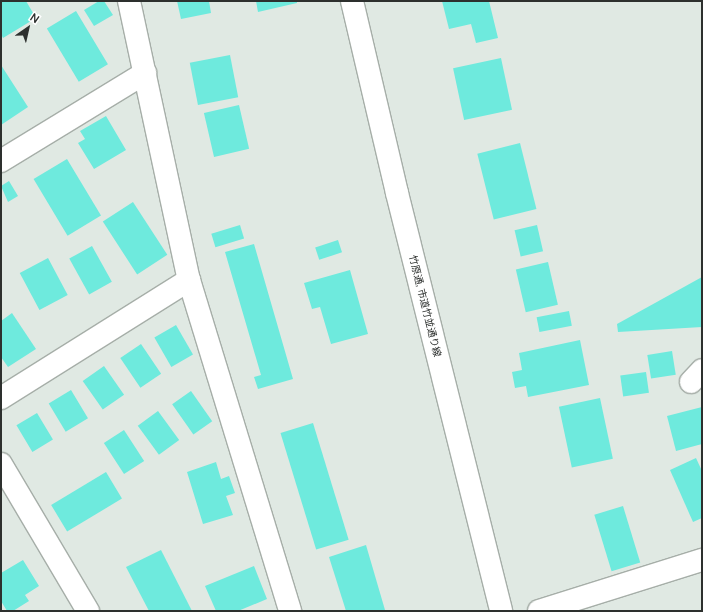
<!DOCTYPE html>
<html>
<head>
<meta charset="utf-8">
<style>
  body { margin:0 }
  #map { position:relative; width:703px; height:612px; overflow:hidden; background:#e0e9e3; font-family:Manrope,"Noto Sans JP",sans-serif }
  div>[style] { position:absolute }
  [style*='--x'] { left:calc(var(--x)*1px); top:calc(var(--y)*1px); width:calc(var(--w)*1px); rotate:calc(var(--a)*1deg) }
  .building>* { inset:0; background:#6eeadd; transform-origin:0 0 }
  .roads { filter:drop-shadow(1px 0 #a6aea8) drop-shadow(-1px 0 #a6aea8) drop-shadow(0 1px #a6aea8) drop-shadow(0 -1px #a6aea8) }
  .minor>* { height:22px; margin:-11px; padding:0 11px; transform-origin:11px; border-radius:11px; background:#fff }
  span { translate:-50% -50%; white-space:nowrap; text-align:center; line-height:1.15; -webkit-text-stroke:3.5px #fff; paint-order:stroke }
  .street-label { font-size:10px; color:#2d302e }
  .frame { position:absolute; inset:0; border:2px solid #2d302e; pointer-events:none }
  .north { position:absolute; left:8px; top:8px; width:40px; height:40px; -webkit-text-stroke:3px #fff; paint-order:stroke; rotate:34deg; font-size:11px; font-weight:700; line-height:16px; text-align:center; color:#2d302e }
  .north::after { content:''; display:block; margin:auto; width:14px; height:18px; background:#2d302e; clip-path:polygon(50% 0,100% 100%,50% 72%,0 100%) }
</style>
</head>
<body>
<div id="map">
  <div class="building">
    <i style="clip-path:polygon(1px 1px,26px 1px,36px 18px,3px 38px,1px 34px)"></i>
    <i style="clip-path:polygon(99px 1px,104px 1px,113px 15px,94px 26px,84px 10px)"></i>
    <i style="clip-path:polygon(177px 1px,209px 1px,211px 13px,181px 19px)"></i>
    <i style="clip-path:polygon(256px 1px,297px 1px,297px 3px,258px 12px)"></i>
    <i style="clip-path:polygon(442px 1px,489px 1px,498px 38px,476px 43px,471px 24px,449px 29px)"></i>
    <i style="left:76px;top:11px;width:62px;height:34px;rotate:59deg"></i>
    <i style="left:230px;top:55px;width:43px;height:41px;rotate:79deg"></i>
    <i style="left:501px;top:58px;width:53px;height:49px;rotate:78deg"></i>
    <i style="clip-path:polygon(1px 65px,28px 107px,1px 125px)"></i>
    <i style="left:239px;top:105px;width:45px;height:36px;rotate:77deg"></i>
    <i style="clip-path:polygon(106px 116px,126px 150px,94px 169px,78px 143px,85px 139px,80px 131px)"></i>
    <i style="left:520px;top:143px;width:68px;height:44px;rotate:76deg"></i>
    <i style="left:67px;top:159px;width:66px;height:39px;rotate:59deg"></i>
    <i style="clip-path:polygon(9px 181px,18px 196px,8px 202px,1px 186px)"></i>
    <i style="left:133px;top:202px;width:63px;height:36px;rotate:57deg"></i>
    <i style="left:240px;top:225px;width:14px;height:30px;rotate:73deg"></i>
    <i style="left:537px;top:225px;width:27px;height:23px;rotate:77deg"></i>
    <i style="left:338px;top:240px;width:13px;height:24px;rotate:72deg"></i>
    <i style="clip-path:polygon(254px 244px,293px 379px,258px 389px,254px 377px,261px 375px,225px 252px)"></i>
    <i style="left:92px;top:246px;width:41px;height:26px;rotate:61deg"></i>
    <i style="left:48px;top:258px;width:42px;height:32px;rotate:62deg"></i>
    <i style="left:548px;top:262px;width:44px;height:33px;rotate:77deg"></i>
    <i style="clip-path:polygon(350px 270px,368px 334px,331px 344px,320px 307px,312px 309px,304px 283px)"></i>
    <i style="clip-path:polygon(702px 277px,702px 327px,618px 332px,617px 324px)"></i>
    <i style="left:569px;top:311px;width:15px;height:33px;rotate:79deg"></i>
    <i style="clip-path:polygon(12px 313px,36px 349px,8px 367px,1px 357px,1px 321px)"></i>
    <i style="left:176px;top:325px;width:34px;height:25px;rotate:60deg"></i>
    <i style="clip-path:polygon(580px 340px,589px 385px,528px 397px,526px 386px,515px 388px,512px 372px,522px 370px,519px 353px)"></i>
    <i style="left:141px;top:344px;width:36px;height:25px;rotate:56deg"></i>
    <i style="left:672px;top:351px;width:24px;height:25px;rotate:81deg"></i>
    <i style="left:104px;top:366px;width:35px;height:26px;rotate:55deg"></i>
    <i style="left:646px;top:372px;width:21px;height:26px;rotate:82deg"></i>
    <i style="left:71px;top:390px;width:33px;height:26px;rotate:59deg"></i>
    <i style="left:191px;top:391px;width:37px;height:23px;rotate:55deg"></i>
    <i style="left:600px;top:398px;width:62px;height:42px;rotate:78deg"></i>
    <i style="clip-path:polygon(702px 407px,702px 444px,676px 451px,667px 416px)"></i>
    <i style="left:158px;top:411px;width:36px;height:25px;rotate:54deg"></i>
    <i style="left:37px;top:413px;width:31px;height:24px;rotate:59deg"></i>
    <i style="left:313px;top:423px;width:122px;height:34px;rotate:73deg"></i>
    <i style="left:124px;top:430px;width:37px;height:24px;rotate:57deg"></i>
    <i style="clip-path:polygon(696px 458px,702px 471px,702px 518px,693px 522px,670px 470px)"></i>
    <i style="clip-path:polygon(216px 462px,221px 479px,229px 476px,235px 493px,226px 496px,233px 515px,203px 524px,187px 472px)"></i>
    <i style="left:106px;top:472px;width:31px;height:64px;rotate:59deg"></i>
    <i style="left:623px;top:506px;width:59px;height:30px;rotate:73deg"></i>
    <i style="clip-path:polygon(366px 545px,385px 610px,346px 611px,329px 557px)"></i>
    <i style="clip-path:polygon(161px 550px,192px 611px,149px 611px,126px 567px)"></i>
    <i style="clip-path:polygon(23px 560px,39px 586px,25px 595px,29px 601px,13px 611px,7px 611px,1px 601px,1px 573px)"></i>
    <i style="clip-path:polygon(254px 566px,267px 599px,238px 611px,216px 611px,205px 586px)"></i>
  </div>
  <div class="roads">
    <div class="minor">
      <i style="--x:129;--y:1;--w:285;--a:77.9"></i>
      <i style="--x:189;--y:280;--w:346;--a:73"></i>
      <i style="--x:352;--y:1;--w:197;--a:76.8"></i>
      <i style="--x:397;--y:193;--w:431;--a:76"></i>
      <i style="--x:1;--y:161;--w:169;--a:-31.4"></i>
      <i style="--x:691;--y:382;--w:16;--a:-47"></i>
      <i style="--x:1;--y:398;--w:222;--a:-32.1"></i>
      <i style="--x:1;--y:464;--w:171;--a:59.4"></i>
      <i style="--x:539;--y:611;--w:171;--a:-17.4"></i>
    </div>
  </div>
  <div class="street-label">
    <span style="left:425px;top:306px;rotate:76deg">竹原通, 市道竹並通り線</span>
  </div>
  <div class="frame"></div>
  <div class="north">N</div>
</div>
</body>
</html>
